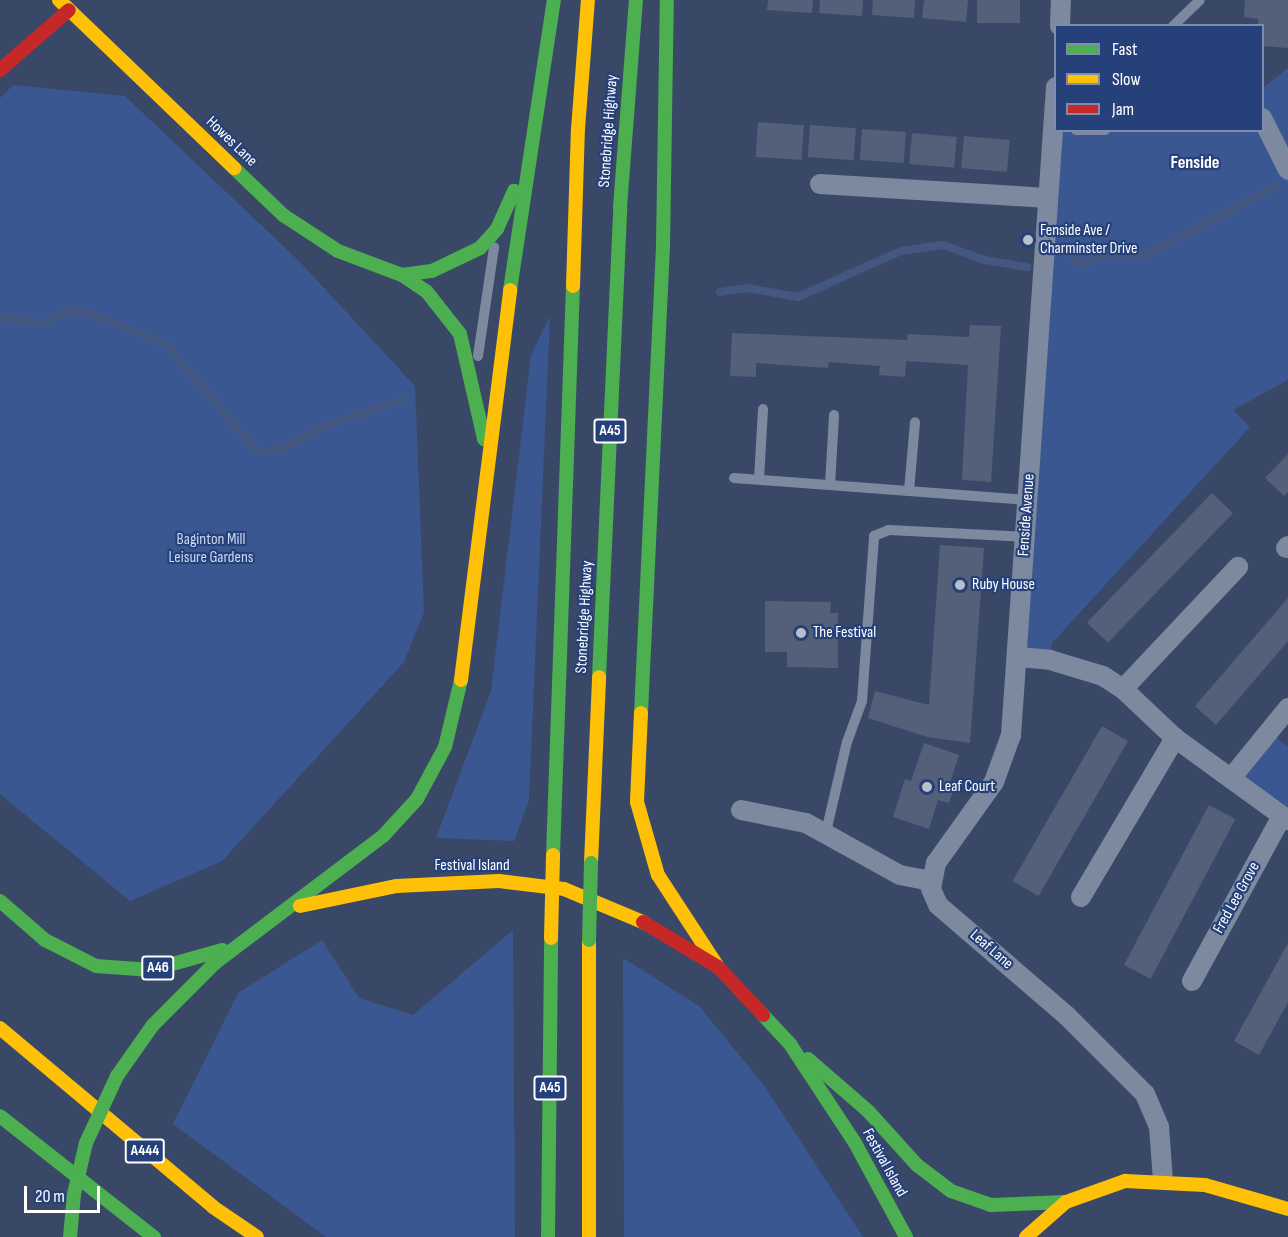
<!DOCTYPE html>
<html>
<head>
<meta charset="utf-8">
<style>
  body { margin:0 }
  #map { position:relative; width:1288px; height:1237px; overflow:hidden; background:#394867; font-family:"Sofia Sans Condensed",sans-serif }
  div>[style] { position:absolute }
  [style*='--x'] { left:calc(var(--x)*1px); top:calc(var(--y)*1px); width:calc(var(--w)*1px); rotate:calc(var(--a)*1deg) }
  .green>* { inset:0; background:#3a5791 }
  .stream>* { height:8px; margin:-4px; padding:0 4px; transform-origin:4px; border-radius:4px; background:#445780 }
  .building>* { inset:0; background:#546079; transform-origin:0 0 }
  .lane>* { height:10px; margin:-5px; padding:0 5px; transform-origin:5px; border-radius:5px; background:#7d899e }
  .street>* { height:20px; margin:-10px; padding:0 10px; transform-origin:10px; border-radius:10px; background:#7d899e }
  .fast>* { height:14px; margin:-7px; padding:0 7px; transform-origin:7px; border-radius:7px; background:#4caf50 }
  .slow>* { height:14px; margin:-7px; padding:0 7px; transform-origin:7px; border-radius:7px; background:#ffc107 }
  .jam>* { height:14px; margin:-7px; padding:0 7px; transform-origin:7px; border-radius:7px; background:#c62828 }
  .fast-bridge>* { height:14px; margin:-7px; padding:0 7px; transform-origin:7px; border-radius:7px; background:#4caf50 }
  .slow-bridge>* { height:14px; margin:-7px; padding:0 7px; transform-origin:7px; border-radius:7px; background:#ffc107 }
  .dots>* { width:16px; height:16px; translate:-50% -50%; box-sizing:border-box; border:3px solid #26417a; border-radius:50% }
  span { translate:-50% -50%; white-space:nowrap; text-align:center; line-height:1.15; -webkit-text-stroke:4.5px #26417a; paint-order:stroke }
  .shield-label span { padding:2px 4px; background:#26417a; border:2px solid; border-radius:4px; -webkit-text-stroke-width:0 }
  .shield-label { font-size:15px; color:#fff; font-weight:700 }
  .street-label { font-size:16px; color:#fff }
  .poi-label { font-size:16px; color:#fff }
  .left { translate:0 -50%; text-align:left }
  .park-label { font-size:16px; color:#ccd9f3 }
  .neighbourhood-label { font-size:18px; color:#fff; font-weight:700 }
  .legend { position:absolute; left:1054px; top:24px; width:210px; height:108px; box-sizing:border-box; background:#26417a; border:2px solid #7d8daf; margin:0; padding:8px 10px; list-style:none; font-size:18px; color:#fff }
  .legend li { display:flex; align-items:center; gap:12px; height:30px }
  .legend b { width:30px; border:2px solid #7d8daf }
  .scale { position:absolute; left:24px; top:1186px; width:76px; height:27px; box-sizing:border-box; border:3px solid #fff; border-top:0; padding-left:8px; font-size:18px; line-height:21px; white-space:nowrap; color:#fff; -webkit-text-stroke:4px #26417a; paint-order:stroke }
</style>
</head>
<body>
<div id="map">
  <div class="green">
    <i style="clip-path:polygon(1288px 68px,1288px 380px,1233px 410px,1250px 427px,1052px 643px,1050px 660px,1018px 657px,1056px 130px,1262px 130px,1263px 88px)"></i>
    <i style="clip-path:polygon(13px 85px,125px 96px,300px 262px,415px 386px,424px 612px,404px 662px,222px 861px,130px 901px,0 794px,0 98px)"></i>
    <i style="clip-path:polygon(550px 316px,529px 800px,514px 841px,436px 838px,491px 691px,531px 355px)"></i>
    <i style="clip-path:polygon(1268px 731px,1288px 747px,1288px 820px,1232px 777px)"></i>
    <i style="clip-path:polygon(513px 930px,515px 1237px,326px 1237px,173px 1124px,238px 993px,322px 940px,359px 998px,413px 1015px)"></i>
    <i style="clip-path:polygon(623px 958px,699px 1006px,763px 1084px,863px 1237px,624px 1237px)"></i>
  </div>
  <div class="stream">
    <i style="--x:1072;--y:258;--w:12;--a:31"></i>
    <i style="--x:1082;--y:264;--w:34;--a:-17"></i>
    <i style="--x:1115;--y:254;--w:31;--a:2"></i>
    <i style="--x:1146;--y:255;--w:147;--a:-28"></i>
    <i style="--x:720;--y:292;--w:27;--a:-8"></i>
    <i style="--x:747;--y:288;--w:52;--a:10"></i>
    <i style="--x:798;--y:297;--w:113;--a:-24.1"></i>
    <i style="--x:901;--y:251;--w:42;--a:-8.1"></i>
    <i style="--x:943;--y:245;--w:45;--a:19.7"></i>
    <i style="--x:985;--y:260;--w:43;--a:9.5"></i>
    <i style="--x:0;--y:317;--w:41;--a:9.9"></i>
    <i style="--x:40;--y:324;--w:35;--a:-24"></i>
    <i style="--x:72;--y:310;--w:19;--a:12"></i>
    <i style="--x:91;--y:314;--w:81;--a:21.8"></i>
    <i style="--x:166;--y:344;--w:139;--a:49.7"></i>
    <i style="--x:256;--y:450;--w:13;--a:9"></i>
    <i style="--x:269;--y:452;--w:17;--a:-17"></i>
    <i style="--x:285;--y:447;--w:43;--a:-27.8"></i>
    <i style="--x:323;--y:427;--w:85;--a:-19.3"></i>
  </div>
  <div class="building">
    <i style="clip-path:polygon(768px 0,813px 0,812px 13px,767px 10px)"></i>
    <i style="clip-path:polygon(820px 0,863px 0,862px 16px,819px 13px)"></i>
    <i style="clip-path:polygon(873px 0,915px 0,914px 18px,872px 15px)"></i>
    <i style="clip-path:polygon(924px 0,968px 0,966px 22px,922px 18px)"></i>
    <i style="left:977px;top:0;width:43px;height:23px"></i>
    <i style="clip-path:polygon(1245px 0,1288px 0,1288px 48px,1262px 46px,1262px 26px,1258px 26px,1258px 19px,1244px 17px)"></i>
    <i style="left:758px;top:122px;width:46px;height:35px;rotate:4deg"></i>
    <i style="left:810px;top:125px;width:46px;height:32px;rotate:4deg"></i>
    <i style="left:862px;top:129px;width:44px;height:31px;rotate:4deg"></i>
    <i style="left:912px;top:133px;width:45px;height:31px;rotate:5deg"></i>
    <i style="left:964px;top:136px;width:46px;height:32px;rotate:5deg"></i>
    <i style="clip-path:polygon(970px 325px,1001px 326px,991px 482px,962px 480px,968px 365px,906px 361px,905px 377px,879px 375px,880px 366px,829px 362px,828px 368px,756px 363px,756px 377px,730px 376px,732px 333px,907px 340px,908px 334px,969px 337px)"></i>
    <i style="clip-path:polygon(1288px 454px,1288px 492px,1284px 496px,1265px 478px)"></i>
    <i style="left:1212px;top:493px;width:29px;height:180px;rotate:44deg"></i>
    <i style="clip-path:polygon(940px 545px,984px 548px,970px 743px,927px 737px,868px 718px,875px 691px,929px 705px)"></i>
    <i style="clip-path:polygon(1288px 598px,1288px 641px,1216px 725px,1195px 706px)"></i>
    <i style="clip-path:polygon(765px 601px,831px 602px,830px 613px,838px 613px,838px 668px,787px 667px,787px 652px,765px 652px)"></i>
    <i style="left:1102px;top:726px;width:30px;height:179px;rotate:30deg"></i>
    <i style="clip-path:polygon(924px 743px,959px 755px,949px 786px,954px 788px,949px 803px,938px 800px,929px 829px,893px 817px,905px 779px,911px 781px)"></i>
    <i style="left:1209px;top:805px;width:30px;height:181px;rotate:28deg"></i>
    <i style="clip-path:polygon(1288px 943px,1288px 1002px,1259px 1055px,1234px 1041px)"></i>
  </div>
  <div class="lane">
    <i style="--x:1173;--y:26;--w:37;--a:-44"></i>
    <i style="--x:1076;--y:130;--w:29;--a:0"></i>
    <i style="--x:478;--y:356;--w:110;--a:-81.6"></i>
    <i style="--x:734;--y:478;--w:295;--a:4.3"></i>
    <i style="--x:759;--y:479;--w:70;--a:-86.7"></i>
    <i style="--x:830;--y:485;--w:70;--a:-86.7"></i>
    <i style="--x:909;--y:491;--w:69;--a:-85"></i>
    <i style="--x:826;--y:832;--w:92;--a:-76.9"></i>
    <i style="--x:847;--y:742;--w:44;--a:-69.9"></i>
    <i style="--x:862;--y:701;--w:165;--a:-85.8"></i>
    <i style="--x:874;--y:536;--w:16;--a:-22"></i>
    <i style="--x:889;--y:530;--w:136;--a:2.9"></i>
  </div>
  <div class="street">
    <i style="--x:1060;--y:26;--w:26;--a:-88"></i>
    <i style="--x:1056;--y:87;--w:650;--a:93.97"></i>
    <i style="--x:1011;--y:735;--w:50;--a:109.9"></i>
    <i style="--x:994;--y:782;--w:100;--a:125.6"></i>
    <i style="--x:936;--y:863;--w:26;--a:101"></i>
    <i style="--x:931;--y:889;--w:17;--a:66"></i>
    <i style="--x:938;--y:905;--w:170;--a:40.7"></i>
    <i style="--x:1067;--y:1016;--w:110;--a:45"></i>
    <i style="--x:1145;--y:1094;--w:36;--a:67"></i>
    <i style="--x:1159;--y:1127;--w:53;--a:85.7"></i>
    <i style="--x:1262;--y:118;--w:58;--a:63.4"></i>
    <i style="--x:820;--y:184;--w:228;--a:3.5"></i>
    <i style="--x:1286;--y:548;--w:3;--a:-45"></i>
    <i style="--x:1018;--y:657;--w:32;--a:5"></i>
    <i style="--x:1050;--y:660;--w:55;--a:16.8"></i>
    <i style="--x:1103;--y:676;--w:24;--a:33"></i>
    <i style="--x:1123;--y:689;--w:71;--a:43.3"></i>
    <i style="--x:1175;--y:738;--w:140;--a:36"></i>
    <i style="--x:1123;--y:689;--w:168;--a:-46.7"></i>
    <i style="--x:1232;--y:777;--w:89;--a:-50.9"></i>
    <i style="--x:741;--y:810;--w:66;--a:11.3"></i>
    <i style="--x:806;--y:823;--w:107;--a:29"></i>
    <i style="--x:900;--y:875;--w:31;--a:11"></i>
    <i style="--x:1081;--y:897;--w:185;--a:-59.4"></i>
    <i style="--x:1192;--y:981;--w:188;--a:-61.4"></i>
  </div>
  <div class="fast">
    <i style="--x:234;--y:168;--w:68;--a:43.8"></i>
    <i style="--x:283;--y:215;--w:66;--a:33.2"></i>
    <i style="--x:338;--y:251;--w:68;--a:20.6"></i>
    <i style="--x:402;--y:275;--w:30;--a:34"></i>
    <i style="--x:427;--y:292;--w:53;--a:51.8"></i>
    <i style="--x:460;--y:334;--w:108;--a:77.1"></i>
    <i style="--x:402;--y:275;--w:30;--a:-8"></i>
    <i style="--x:432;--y:271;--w:53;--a:-25.6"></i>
    <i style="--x:480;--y:248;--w:25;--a:-48"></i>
    <i style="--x:497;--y:229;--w:42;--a:-65.9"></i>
    <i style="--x:510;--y:290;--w:293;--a:-81.4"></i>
    <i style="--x:599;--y:677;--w:470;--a:-87.4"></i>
    <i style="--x:620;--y:207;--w:208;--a:-85.6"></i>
    <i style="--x:641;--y:713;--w:468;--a:-87.3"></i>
    <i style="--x:663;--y:246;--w:246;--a:-89.1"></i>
    <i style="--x:553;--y:855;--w:569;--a:-87.99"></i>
    <i style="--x:0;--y:901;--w:60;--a:40.9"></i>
    <i style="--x:45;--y:940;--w:57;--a:27"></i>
    <i style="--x:96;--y:966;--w:55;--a:4.2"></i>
    <i style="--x:151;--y:970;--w:74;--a:-15.7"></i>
    <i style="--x:763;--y:1015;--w:40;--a:47"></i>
    <i style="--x:790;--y:1044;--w:118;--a:56.7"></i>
    <i style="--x:855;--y:1143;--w:107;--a:61.5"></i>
    <i style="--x:153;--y:1025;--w:88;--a:-45"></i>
    <i style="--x:215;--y:963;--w:211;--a:-37.1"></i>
    <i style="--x:383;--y:836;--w:50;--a:-47.4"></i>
    <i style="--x:417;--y:799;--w:59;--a:-61.7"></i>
    <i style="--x:445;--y:747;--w:69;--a:-76.6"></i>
    <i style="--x:808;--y:1059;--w:79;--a:40.9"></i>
    <i style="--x:868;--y:1111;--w:73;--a:47.8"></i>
    <i style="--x:917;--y:1165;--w:43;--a:37.4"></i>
    <i style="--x:951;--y:1191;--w:42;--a:19.3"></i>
    <i style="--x:991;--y:1205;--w:75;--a:-2.3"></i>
    <i style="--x:0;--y:1116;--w:196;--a:38.2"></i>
    <i style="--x:548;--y:1237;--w:299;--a:-89.4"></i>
  </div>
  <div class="slow">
    <i style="--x:59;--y:0;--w:243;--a:43.8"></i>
    <i style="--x:573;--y:286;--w:157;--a:-88.2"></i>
    <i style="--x:578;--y:129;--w:129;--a:-85.6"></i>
    <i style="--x:461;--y:680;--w:393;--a:-82.8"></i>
    <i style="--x:641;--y:713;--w:89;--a:92.6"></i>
    <i style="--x:637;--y:802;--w:76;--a:74"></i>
    <i style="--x:658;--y:875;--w:110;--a:56.9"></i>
    <i style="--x:591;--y:863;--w:186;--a:-87.5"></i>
    <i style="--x:300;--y:906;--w:99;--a:-11.7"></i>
    <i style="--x:397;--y:886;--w:102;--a:-2.8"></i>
    <i style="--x:499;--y:881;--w:65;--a:7"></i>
    <i style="--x:564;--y:889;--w:86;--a:22.7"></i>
    <i style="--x:589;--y:940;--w:297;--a:90"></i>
    <i style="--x:0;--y:1028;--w:278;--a:40"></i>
    <i style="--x:213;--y:1207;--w:53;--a:34.3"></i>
    <i style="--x:1026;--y:1237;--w:53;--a:-41.2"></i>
    <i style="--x:1066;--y:1202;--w:63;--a:-19.6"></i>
    <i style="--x:1125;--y:1181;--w:80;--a:2.9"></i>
    <i style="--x:1205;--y:1185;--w:86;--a:16.1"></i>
  </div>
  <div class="jam">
    <i style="--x:0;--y:70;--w:91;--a:-41"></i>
    <i style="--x:643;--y:922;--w:87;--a:31"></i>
    <i style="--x:718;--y:967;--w:66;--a:46.8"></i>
  </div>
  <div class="fast-bridge">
    <i style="--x:589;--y:940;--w:77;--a:-88.5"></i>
    <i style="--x:70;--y:1237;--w:43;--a:-84.7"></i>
    <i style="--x:74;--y:1194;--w:52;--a:-76.8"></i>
    <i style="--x:86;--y:1143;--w:74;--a:-65.2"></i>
    <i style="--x:117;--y:1076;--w:62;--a:-54.8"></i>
  </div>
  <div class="slow-bridge">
    <i style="--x:551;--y:938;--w:83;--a:-88.6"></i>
  </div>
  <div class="dots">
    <i style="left:1028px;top:240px;background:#babfca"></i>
    <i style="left:960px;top:585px;background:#babfca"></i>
    <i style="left:801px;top:633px;background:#babfca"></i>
    <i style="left:927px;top:787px;background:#babfca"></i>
  </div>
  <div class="shield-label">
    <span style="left:610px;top:431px">A45</span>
    <span style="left:158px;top:968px">A46</span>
    <span style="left:550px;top:1088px">A45</span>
    <span style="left:145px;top:1151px">A444</span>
  </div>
  <div class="street-label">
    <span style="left:609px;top:131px;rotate:-86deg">Stonebridge Highway</span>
    <span style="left:231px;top:142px;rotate:44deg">Howes Lane</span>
    <span style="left:1027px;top:515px;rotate:-86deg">Fenside Avenue</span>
    <span style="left:585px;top:617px;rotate:-87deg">Stonebridge Highway</span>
    <span style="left:472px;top:866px">Festival Island</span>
    <span style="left:1237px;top:898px;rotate:-61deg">Fred Lee Grove</span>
    <span style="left:991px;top:950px;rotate:41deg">Leaf Lane</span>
    <span style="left:884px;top:1163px;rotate:61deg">Festival Island</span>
  </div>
  <div class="poi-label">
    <span class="left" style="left:1040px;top:240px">Fenside Ave /<br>Charminster Drive</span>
    <span class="left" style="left:972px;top:585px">Ruby House</span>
    <span class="left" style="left:813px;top:633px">The Festival</span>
    <span class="left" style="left:939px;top:787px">Leaf Court</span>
  </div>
  <div class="park-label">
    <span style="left:211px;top:549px">Baginton Mill<br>Leisure Gardens</span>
  </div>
  <div class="neighbourhood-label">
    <span style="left:1195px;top:163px">Fenside</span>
  </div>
  <ul class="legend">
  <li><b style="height:8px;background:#4caf50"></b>Fast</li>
  <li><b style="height:8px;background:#ffc107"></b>Slow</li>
  <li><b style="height:8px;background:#c62828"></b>Jam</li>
  </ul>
  <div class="scale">20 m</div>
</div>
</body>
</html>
